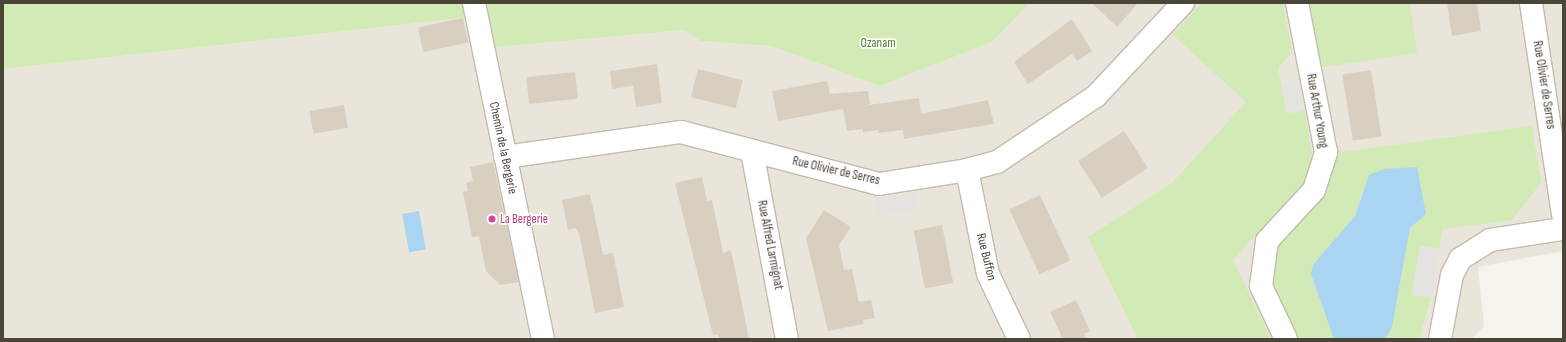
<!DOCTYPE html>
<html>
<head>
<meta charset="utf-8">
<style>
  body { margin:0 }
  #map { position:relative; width:1566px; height:342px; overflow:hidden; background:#f6f3ec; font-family:"Sofia Sans Condensed",sans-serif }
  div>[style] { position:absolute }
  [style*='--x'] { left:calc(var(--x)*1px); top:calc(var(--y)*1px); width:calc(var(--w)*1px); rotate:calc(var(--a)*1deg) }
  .residential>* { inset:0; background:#eae5da }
  .green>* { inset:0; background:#d2eab5 }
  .parking>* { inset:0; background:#e5e3e0; transform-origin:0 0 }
  .water>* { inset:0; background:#a9d4f2; transform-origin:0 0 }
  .building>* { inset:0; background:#d8cfc1; transform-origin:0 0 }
  .roads { filter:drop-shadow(1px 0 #c2bbae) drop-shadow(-1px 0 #c2bbae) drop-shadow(0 1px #c2bbae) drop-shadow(0 -1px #c2bbae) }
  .street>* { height:22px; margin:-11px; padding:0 11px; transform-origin:11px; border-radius:11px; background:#fff }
  .dots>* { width:11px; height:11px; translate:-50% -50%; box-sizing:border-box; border:2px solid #fff; border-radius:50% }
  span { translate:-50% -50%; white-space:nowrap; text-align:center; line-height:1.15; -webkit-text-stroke:3.5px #fff; paint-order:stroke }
  .park-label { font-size:13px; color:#4a7f2a }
  .street-label { font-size:13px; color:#4b4439 }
  .hotel-label { font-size:13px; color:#b23c85 }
  .left { translate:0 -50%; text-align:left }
  .frame { position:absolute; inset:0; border:4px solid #4b4439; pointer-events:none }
</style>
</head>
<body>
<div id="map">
  <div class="residential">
    <i style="clip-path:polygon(1030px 3px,1563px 3px,1563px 251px,1478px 267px,1484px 326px,1472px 339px,3px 339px,3px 69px,463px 18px,496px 47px,684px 30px,700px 41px,771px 46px,880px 86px,992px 42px)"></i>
  </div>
  <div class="green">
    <i style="clip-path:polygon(3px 3px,1030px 3px,992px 42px,880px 86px,771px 46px,700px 41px,684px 30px,496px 47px,463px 18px,3px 69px)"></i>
    <i style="clip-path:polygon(1202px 3px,1283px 3px,1292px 52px,1278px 68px,1287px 112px,1304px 110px,1312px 153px,1304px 183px,1233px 260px,1271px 339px,1138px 339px,1088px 237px,1172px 183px,1246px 102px,1173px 35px)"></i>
    <i style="clip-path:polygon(1311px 3px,1410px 3px,1417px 53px,1317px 68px,1305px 10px)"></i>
    <i style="clip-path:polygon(1532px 126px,1541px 183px,1512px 220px,1443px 229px,1439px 249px,1420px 246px,1412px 294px,1431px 297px,1419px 339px,1386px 339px,1392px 327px,1410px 228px,1426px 214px,1369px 175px,1355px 216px,1313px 265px,1311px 274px,1334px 339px,1298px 339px,1273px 285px,1278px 244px,1327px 193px,1336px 153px)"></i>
  </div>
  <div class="parking">
    <i style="left:1298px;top:78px;width:33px;height:18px;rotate:79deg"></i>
    <i style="left:915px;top:192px;width:18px;height:39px;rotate:81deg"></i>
    <i style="left:1420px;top:246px;width:19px;height:49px;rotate:9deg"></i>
  </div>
  <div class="water">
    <i style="clip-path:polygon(1417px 167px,1426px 214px,1410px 228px,1392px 327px,1386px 339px,1334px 339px,1311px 274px,1313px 265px,1355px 216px,1369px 175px,1384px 169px)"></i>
    <i style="left:419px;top:211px;width:39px;height:17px;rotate:80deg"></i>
  </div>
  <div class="building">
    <i style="clip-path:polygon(1092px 3px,1138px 3px,1117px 27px)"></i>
    <i style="clip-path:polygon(1447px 3px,1477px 3px,1481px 31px,1452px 36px)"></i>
    <i style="left:463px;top:18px;width:25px;height:46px;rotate:78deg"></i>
    <i style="clip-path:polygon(1072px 19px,1092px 51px,1077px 61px,1072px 54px,1028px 84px,1014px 62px)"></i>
    <i style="clip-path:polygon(657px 64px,662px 103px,636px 107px,633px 86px,612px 89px,610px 71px)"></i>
    <i style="left:698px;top:69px;width:46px;height:29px;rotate:14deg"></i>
    <i style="left:1371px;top:70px;width:67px;height:29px;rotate:81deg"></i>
    <i style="left:575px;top:72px;width:27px;height:49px;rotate:84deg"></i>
    <i style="clip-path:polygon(827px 81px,830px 94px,868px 91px,870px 104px,861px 106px,919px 98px,921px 114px,988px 100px,994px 124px,904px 139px,903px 130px,878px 133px,878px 130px,863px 132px,863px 129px,847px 131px,843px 109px,778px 121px,772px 91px)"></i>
    <i style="left:344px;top:105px;width:23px;height:35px;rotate:80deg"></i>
    <i style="left:1124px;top:131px;width:44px;height:55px;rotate:57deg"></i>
    <i style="clip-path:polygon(493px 162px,519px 282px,500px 285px,486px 271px,479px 236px,472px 237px,463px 192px,468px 191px,466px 183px,473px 181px,470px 167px)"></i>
    <i style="clip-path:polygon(702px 177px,707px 201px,712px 200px,723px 253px,731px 250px,749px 339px,719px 339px,718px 334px,713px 335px,675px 183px)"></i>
    <i style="clip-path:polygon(590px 194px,603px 255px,613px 253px,624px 307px,595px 313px,579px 233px,576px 228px,568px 230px,562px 200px)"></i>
    <i style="left:1040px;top:195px;width:72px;height:34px;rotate:65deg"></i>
    <i style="clip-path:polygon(824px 210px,851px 227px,839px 245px,844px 270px,852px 269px,859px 302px,871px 300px,875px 318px,863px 320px,864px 324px,828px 331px,806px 238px)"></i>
    <i style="left:942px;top:225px;width:59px;height:29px;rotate:79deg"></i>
    <i style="clip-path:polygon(1076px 300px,1090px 331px,1084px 334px,1086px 339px,1063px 339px,1050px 312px)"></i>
  </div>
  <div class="roads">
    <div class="street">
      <i style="--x:474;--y:3;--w:343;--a:78.4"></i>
      <i style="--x:1531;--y:3;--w:213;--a:81.4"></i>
      <i style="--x:752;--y:151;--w:191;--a:79.5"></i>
      <i style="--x:505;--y:157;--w:178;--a:-8.1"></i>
      <i style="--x:681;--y:132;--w:205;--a:14.7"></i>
      <i style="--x:879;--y:184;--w:89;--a:-9"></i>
      <i style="--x:967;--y:170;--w:31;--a:-15"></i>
      <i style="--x:997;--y:162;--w:119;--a:-33.7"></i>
      <i style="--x:1096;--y:96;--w:127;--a:-46.9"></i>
      <i style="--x:967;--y:170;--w:106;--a:78.6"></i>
      <i style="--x:988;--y:274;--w:72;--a:64.5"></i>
      <i style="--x:1286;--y:339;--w:59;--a:-115.3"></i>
      <i style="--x:1261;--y:286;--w:45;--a:-82.4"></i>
      <i style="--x:1267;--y:241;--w:69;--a:-47.3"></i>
      <i style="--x:1314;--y:190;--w:40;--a:-72"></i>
      <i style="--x:1326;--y:152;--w:152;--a:-101"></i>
      <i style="--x:1440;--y:339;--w:65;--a:-79.4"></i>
      <i style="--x:1452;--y:275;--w:18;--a:-63"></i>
      <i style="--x:1460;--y:259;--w:36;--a:-32"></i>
      <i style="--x:1490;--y:240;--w:74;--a:-8.6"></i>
    </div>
  </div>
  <div class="dots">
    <i style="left:492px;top:219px;background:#d1479c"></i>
  </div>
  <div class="park-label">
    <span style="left:878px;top:43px">Ozanam</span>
  </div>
  <div class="street-label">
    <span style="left:1544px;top:85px;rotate:81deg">Rue Olivier de Serres</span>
    <span style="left:1317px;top:111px;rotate:80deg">Rue Arthur Young</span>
    <span style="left:503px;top:148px;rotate:78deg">Chemin de la Bergerie</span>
    <span style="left:836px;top:171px;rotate:13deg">Rue Olivier de Serres</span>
    <span style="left:770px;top:245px;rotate:79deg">Rue Alfred Larmignat</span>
    <span style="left:986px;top:257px;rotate:76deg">Rue Buffon</span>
  </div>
  <div class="hotel-label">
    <span class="left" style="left:500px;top:219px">La Bergerie</span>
  </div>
  <div class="frame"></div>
</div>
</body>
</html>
